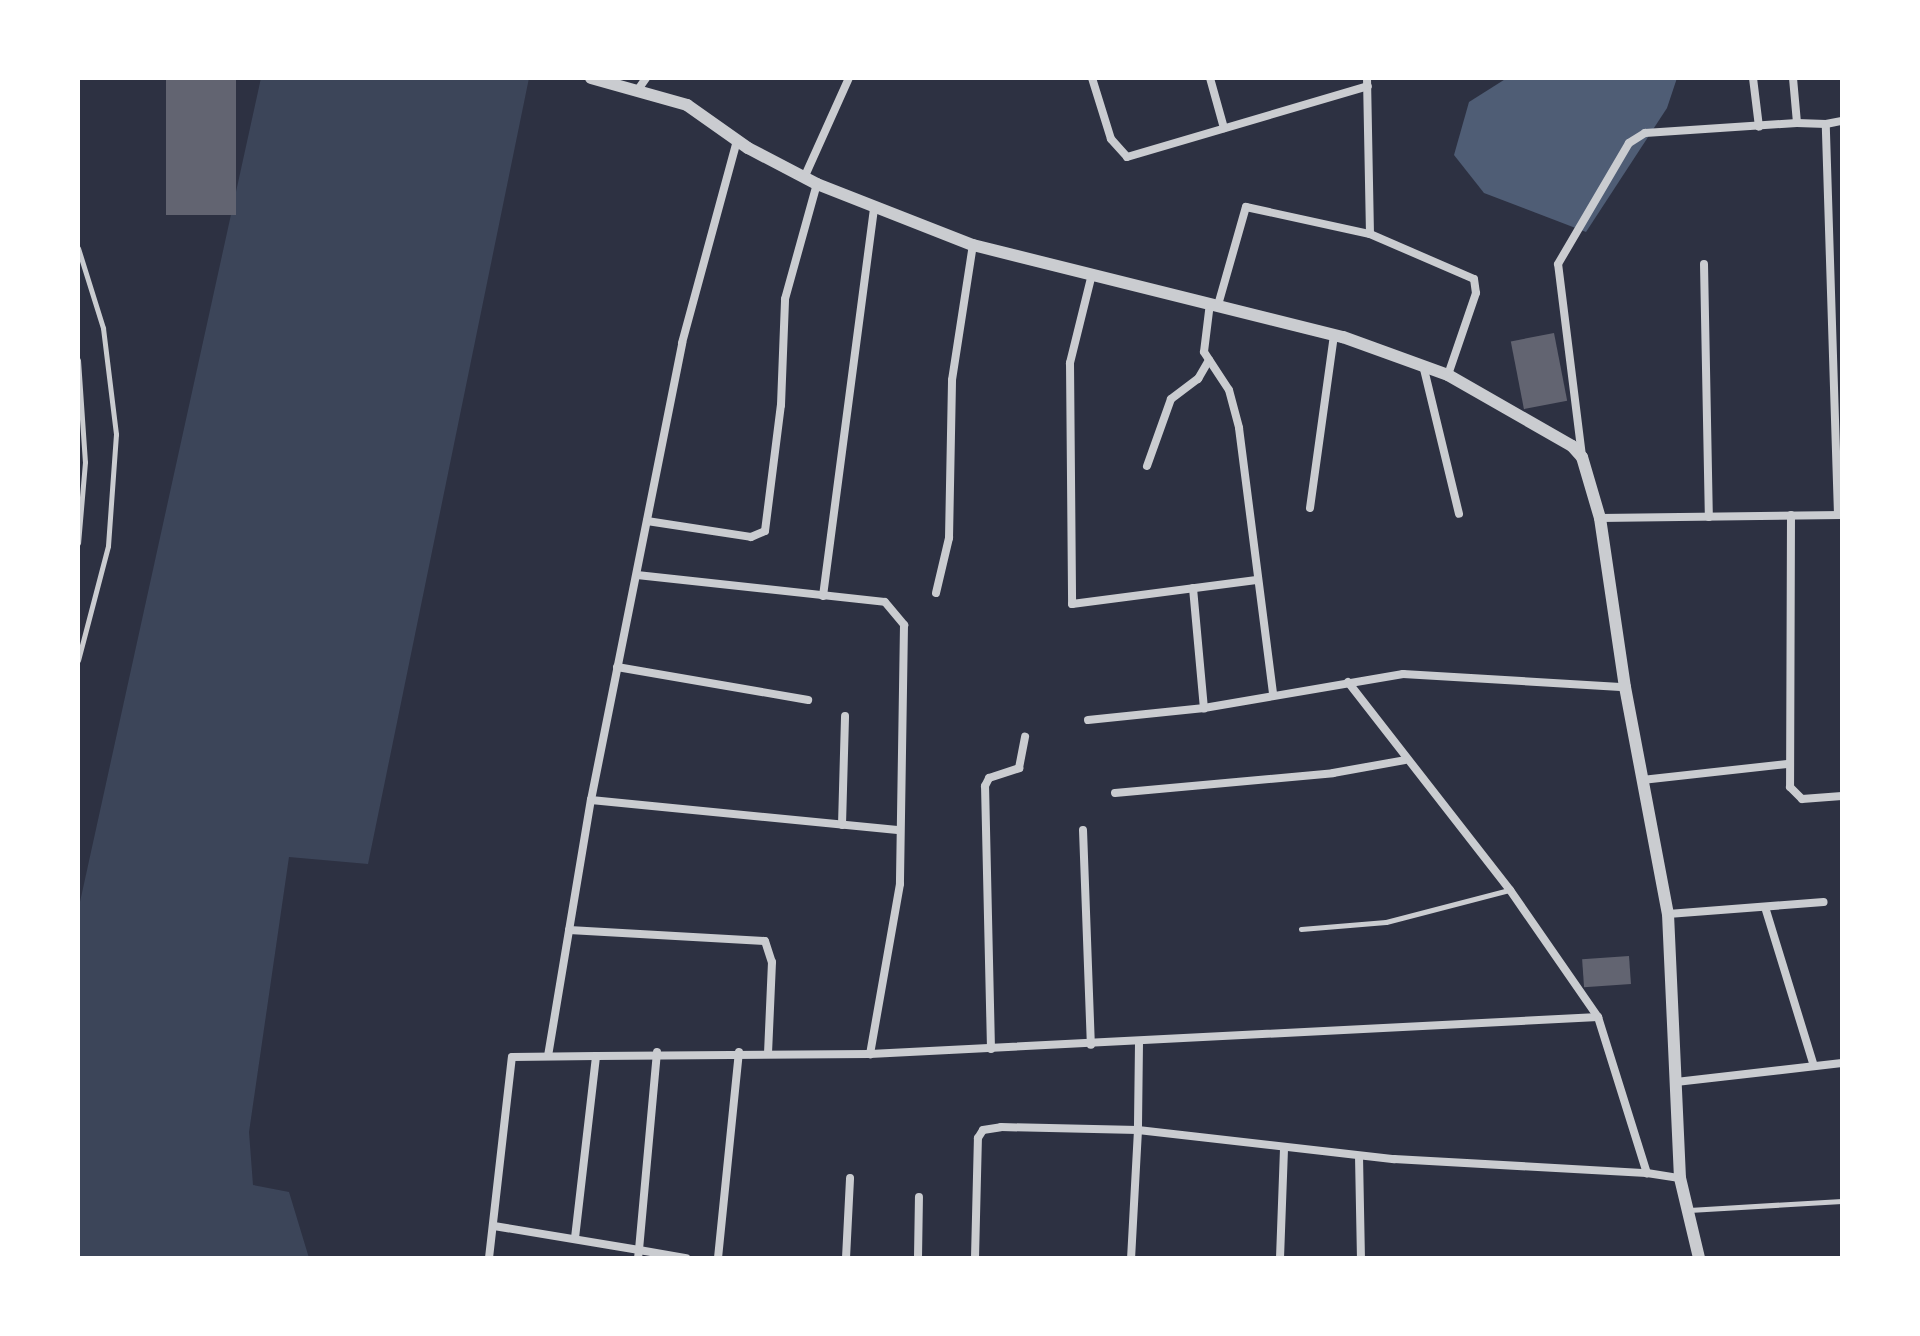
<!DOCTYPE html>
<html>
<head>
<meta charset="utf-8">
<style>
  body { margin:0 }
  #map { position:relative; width:1920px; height:1336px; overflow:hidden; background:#2d3142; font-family:"Open Sans",sans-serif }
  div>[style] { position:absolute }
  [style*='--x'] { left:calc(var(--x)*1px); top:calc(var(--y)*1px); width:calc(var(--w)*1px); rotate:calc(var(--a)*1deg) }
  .green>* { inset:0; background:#3c4559 }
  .water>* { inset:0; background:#4f5d75 }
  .building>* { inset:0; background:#626471; transform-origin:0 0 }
  .service>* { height:5px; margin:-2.5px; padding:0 2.5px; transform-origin:2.5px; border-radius:2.5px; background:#caccd0 }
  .minor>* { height:8px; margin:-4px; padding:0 4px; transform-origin:4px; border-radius:4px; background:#caccd0 }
  .tertiary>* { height:12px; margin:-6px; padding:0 6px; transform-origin:6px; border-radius:6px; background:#caccd0 }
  span { translate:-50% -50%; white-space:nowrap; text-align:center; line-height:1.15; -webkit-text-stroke:8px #fff; paint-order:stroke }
  .frame { position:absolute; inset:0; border:80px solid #fff; pointer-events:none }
</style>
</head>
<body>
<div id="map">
  <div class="green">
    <i style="clip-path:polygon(261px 78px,529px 78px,368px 864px,289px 857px,249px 1132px,253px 1185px,289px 1192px,309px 1258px,78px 1258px,78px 911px)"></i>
  </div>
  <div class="water">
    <i style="clip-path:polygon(1507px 78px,1677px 78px,1667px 108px,1586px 232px,1484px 193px,1454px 155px,1469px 102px)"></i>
  </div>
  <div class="building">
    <i style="left:166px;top:78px;width:70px;height:137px"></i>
    <i style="left:1554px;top:333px;width:69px;height:44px;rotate:79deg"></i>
    <i style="left:1629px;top:956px;width:28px;height:47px;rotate:86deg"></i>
  </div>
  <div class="service">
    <i style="--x:78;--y:248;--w:84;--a:72.6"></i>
    <i style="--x:103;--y:328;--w:107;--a:83"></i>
    <i style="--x:116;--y:434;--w:112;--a:94.1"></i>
    <i style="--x:108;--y:546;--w:118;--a:104.7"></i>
    <i style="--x:78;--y:360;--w:102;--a:86.1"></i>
    <i style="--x:85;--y:462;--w:81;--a:94.9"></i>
    <i style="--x:1301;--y:929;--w:85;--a:-4.7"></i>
    <i style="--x:1386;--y:922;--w:127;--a:-14.6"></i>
    <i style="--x:1689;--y:1210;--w:153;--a:-3.4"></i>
  </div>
  <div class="minor">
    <i style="--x:1092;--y:78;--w:64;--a:72.7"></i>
    <i style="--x:1111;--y:139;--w:24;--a:48"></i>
    <i style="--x:1127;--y:157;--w:251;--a:-16.4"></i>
    <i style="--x:1210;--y:78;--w:52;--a:74.4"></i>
    <i style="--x:1367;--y:78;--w:156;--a:88.9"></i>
    <i style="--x:1753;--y:78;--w:49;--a:83"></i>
    <i style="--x:1793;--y:78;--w:45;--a:84.9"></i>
    <i style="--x:1797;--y:123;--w:29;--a:2"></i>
    <i style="--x:637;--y:91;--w:16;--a:-55"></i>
    <i style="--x:804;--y:178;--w:110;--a:-65.8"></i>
    <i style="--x:1704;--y:264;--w:253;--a:88.9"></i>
    <i style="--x:1092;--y:274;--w:92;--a:103.9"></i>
    <i style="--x:1070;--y:363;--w:241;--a:89.5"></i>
    <i style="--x:1072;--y:604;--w:186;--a:-7.4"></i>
    <i style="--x:1210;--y:303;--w:49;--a:97"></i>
    <i style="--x:1204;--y:352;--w:45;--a:56.7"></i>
    <i style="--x:1229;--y:390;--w:39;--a:75"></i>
    <i style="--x:1239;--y:428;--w:267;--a:82.7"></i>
    <i style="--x:1218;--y:305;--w:102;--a:-74.1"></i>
    <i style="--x:1246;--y:207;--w:127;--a:12.3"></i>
    <i style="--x:1370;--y:234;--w:113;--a:23.4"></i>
    <i style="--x:1474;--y:279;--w:14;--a:82"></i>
    <i style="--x:1476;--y:293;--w:87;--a:108.9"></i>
    <i style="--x:1423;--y:365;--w:153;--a:76.4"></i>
    <i style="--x:1582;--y:456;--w:193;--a:-97.1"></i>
    <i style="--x:1558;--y:264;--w:140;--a:-59.6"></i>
    <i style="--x:1629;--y:143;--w:19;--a:-32"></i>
    <i style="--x:1645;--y:133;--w:152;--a:-3.8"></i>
    <i style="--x:1147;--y:466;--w:71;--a:-70.3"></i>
    <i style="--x:1171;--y:399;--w:34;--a:-37"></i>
    <i style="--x:1198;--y:379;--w:22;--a:-60"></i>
    <i style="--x:1310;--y:508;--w:175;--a:-82.1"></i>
    <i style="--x:1791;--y:515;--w:272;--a:90.2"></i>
    <i style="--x:1790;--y:787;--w:17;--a:45"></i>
    <i style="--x:1802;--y:799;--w:40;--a:-4.3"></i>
    <i style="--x:1838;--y:515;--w:391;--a:-91.8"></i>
    <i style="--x:1826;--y:124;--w:16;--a:-11"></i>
    <i style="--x:1600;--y:518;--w:242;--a:-0.7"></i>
    <i style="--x:647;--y:521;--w:105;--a:8.7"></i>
    <i style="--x:751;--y:537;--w:15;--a:-23"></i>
    <i style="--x:765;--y:531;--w:127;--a:-82.8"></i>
    <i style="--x:781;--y:405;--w:106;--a:-87.8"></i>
    <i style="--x:785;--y:299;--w:119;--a:-74.5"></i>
    <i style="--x:637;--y:575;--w:249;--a:6.2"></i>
    <i style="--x:885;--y:602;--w:30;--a:50"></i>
    <i style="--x:904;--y:625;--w:259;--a:90.9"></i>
    <i style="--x:900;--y:884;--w:173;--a:100"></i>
    <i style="--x:1193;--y:588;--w:121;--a:84.8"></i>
    <i style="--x:936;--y:593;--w:57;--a:-76.7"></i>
    <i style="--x:949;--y:538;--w:158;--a:-88.9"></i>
    <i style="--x:952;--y:380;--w:137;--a:-81.2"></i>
    <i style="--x:823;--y:596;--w:392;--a:-82.5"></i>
    <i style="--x:617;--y:667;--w:194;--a:9.8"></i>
    <i style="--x:1348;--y:682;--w:264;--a:52.1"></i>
    <i style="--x:1510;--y:890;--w:155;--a:55.3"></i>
    <i style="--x:1598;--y:1017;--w:164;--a:72.6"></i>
    <i style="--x:1647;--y:1173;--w:33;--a:9"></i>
    <i style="--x:1088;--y:720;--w:117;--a:-5.9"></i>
    <i style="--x:1204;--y:708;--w:202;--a:-9.7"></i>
    <i style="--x:1403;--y:674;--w:222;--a:3.4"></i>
    <i style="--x:1642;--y:780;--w:146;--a:-6.3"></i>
    <i style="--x:1115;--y:793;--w:219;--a:-5.2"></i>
    <i style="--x:1333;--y:773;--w:73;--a:-10.2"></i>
    <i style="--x:591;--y:800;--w:308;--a:5.6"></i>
    <i style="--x:842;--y:825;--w:109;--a:-88.4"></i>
    <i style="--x:1083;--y:830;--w:215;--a:87.9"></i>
    <i style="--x:1765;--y:907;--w:166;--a:72.9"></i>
    <i style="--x:1668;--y:914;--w:156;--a:-4.4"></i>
    <i style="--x:569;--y:930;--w:196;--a:3.2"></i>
    <i style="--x:765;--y:941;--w:22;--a:72"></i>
    <i style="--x:772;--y:962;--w:92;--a:92.5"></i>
    <i style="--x:1139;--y:1043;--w:87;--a:90.7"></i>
    <i style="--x:1138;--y:1130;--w:258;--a:6.5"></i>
    <i style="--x:1394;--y:1159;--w:253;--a:3.2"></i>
    <i style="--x:991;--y:1049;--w:263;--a:-91.3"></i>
    <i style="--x:985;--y:786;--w:9;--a:-63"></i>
    <i style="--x:989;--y:778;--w:32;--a:-18"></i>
    <i style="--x:1019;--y:768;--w:32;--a:-79"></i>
    <i style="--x:657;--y:1052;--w:199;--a:95.2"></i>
    <i style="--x:639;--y:1250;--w:48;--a:9.7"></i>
    <i style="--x:548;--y:1056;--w:260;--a:-80.5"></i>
    <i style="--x:591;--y:800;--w:466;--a:-78.7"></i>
    <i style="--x:682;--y:343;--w:210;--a:-74.8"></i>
    <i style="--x:1676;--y:1082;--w:167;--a:-6.5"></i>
    <i style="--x:1359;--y:1156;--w:102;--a:88.9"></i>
    <i style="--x:494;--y:1226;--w:147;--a:9.4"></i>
    <i style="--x:639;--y:1250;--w:8;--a:97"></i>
    <i style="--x:575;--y:1238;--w:183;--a:-83.4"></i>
    <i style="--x:596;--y:1056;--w:274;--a:-0.4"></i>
    <i style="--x:870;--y:1054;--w:729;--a:-2.91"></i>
    <i style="--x:489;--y:1258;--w:202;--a:-83.5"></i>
    <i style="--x:512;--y:1057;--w:84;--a:-0.7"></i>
    <i style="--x:718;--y:1258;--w:207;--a:-84.2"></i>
    <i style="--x:846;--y:1258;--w:80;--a:-87.1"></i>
    <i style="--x:918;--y:1258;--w:61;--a:-89.1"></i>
    <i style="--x:975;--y:1258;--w:120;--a:-88.6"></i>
    <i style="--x:978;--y:1138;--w:9;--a:-58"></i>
    <i style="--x:983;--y:1130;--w:18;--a:-9"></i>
    <i style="--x:1001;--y:1127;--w:137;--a:1.3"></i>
    <i style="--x:1138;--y:1130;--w:128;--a:93.1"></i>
    <i style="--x:1280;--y:1258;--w:110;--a:-87.9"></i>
  </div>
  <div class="tertiary">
    <i style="--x:591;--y:78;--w:100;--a:15.7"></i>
    <i style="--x:687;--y:105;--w:75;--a:35.2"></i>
    <i style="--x:748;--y:148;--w:78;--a:27.6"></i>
    <i style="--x:817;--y:184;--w:168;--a:21.4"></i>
    <i style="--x:973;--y:245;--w:381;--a:14"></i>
    <i style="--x:1343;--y:337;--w:112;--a:19.9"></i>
    <i style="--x:1448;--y:375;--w:143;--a:29.8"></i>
    <i style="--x:1572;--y:446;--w:15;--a:48"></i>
    <i style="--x:1582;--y:457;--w:64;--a:73.6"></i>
    <i style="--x:1600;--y:518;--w:171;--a:81.6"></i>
    <i style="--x:1625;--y:687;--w:231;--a:79.3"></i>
    <i style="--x:1668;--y:914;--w:264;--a:87.4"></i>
    <i style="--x:1680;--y:1178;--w:82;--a:76.6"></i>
  </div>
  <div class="frame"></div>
</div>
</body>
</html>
